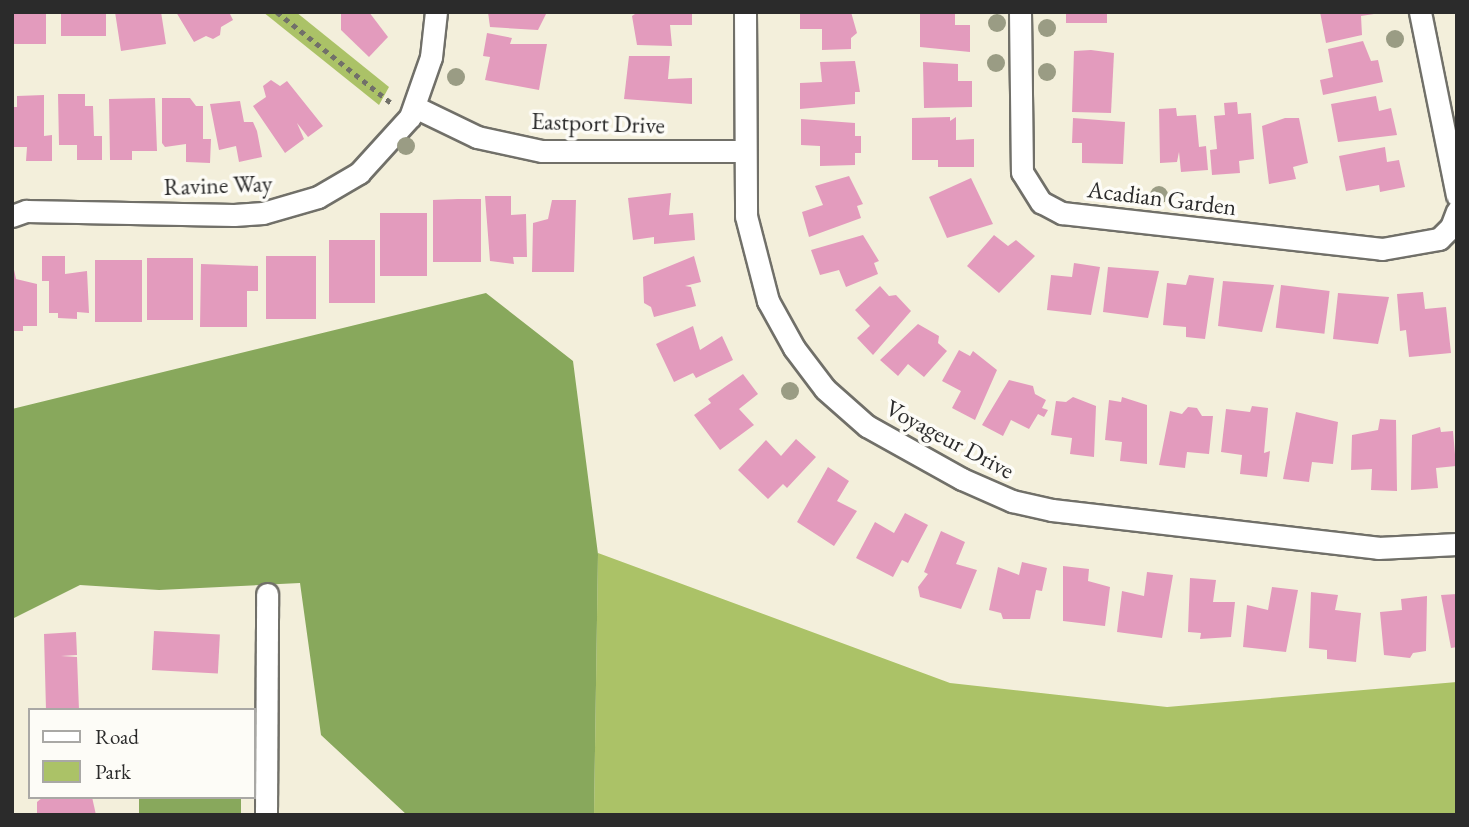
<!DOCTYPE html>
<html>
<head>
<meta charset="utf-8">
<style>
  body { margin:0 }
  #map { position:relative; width:1469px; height:827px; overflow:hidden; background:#f3efdb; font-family:"EB Garamond",serif }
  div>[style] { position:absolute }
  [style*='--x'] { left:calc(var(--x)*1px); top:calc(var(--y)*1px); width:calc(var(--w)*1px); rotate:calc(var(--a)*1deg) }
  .green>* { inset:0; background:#abc267 }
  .forest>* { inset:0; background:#88a85c; transform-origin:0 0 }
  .building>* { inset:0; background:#e39bbd; transform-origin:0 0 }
  .path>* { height:4.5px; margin-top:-2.25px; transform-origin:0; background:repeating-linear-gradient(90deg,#717069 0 5px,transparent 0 10px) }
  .roads { filter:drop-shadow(2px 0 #717069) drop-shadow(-2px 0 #717069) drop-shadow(0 2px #717069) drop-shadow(0 -2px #717069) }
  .minor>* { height:21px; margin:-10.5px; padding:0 10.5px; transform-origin:10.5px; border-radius:10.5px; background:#fff }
  .trees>* { width:18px; height:18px; margin:-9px; border-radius:50%; background:#9a9c84 }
  span { translate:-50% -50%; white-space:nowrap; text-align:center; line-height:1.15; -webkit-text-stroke:7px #fdfcf7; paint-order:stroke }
  .street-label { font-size:24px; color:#2b2b2b }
  .frame { position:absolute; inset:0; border:14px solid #2b2b2b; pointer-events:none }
  .legend { position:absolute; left:28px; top:708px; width:228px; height:91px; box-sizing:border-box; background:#fdfcf7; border:2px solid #a9a8a5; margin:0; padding:9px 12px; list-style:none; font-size:21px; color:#2b2b2b }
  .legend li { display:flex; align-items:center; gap:14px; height:35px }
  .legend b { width:35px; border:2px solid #a9a8a5 }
</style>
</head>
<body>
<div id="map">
  <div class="green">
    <i style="clip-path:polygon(263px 12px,296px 12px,389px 87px,379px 105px)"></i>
    <i style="clip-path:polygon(598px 553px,950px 683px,1167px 707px,1457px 682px,1457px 815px,594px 815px)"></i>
  </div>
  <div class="forest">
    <i style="clip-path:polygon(486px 293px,573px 361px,598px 554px,594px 815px,407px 815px,321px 735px,300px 583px,159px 590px,80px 585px,12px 619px,12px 409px)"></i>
    <i style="left:139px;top:797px;width:102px;height:19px"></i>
  </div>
  <div class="building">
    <i style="left:12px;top:12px;width:34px;height:32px"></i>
    <i style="left:61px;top:12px;width:45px;height:24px"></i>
    <i style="clip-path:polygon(115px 12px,161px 12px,166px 44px,121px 51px)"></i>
    <i style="clip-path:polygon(176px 12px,229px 12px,233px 20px,221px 27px,220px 35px,213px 39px,206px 36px,194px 42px)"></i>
    <i style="clip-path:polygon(341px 12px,369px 12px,388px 37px,369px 57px,341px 30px)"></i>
    <i style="clip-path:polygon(488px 12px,547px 12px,538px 30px,490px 27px)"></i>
    <i style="clip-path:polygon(638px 12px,692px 12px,692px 25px,670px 25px,672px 46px,637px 45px,632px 16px)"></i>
    <i style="clip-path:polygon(800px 12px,851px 12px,857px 33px,851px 38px,851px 49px,822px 50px,822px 29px,800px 29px)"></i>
    <i style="clip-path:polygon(920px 12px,955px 12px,955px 25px,970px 25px,970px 52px,920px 47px)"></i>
    <i style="left:1066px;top:12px;width:41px;height:11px"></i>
    <i style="clip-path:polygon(1320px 12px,1374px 12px,1374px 14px,1361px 16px,1362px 35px,1326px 43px)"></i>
    <i style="clip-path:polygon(487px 33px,512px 38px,510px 44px,547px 44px,539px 90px,485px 80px,490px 57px,483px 56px)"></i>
    <i style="clip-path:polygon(1363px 41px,1371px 61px,1378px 60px,1383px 82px,1323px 95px,1320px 80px,1333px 77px,1328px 49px)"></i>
    <i style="clip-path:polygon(1091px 50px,1114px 53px,1111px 113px,1072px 112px,1074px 51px)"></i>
    <i style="clip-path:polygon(629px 56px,670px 56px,668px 79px,692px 78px,692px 104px,624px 99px)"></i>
    <i style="clip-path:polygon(855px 61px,860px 92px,855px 92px,855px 104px,800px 109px,800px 83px,822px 82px,820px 62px)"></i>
    <i style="clip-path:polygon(923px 62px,958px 64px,958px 81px,972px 81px,972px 107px,924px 108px)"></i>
    <i style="clip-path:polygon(271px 80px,280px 86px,287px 81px,323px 126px,308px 137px,297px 123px,304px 139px,285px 153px,253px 106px,266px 97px,263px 86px)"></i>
    <i style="clip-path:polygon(58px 94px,85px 94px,85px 106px,93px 106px,94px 136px,102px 136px,102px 160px,77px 160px,77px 145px,59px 145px)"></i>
    <i style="clip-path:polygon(44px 95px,44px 136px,52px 135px,52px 161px,26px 161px,27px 147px,12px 147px,12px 107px,17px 107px,17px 96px)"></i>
    <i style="clip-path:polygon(1376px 96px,1379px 111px,1391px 108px,1397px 135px,1338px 142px,1331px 104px)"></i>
    <i style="clip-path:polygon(155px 98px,157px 151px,132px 151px,132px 160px,110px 160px,109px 99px)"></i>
    <i style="clip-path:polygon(162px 98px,190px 98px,196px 106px,203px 106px,203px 139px,211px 139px,210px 163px,186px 162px,186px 144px,165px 147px,162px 143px)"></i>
    <i style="clip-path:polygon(240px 101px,244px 122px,253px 122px,257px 131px,262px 157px,239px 162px,236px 146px,219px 150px,210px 104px)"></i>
    <i style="clip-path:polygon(1237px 102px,1238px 114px,1251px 113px,1254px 159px,1239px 161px,1240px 173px,1212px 175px,1210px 150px,1217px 149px,1214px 116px,1225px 115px,1224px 103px)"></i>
    <i style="clip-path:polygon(1176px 108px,1177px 116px,1196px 115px,1199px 147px,1206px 146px,1208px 170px,1181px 172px,1179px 152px,1177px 162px,1160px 163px,1159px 109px)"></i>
    <i style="clip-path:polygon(950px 117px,950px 121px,956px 117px,956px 140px,974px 139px,974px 167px,938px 167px,938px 160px,912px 160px,912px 118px)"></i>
    <i style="clip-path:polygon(1073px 118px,1125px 122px,1123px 164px,1082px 163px,1082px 143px,1072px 143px)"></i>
    <i style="clip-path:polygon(1285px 118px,1299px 118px,1308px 163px,1293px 167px,1296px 179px,1269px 184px,1262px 126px)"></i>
    <i style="clip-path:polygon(801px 119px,855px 123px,855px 136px,861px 136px,861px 153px,855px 153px,855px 165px,820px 166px,820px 146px,801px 145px)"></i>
    <i style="clip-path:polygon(1385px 147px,1387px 162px,1399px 160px,1405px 187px,1380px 192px,1379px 185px,1346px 191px,1339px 156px)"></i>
    <i style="clip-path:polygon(849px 176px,863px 204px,857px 206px,861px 218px,809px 237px,802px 212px,823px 205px,815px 186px)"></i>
    <i style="clip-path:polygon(971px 178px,993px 224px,947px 238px,929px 197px)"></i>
    <i style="clip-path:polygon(671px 193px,669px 215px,693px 213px,695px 240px,654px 244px,654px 237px,633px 240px,628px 198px)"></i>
    <i style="clip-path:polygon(485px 196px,511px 196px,511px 215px,526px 214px,527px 257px,513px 257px,514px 264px,490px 261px)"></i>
    <i style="clip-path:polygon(458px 199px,481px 199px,481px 262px,433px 262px,433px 200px)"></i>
    <i style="clip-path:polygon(552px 200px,576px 200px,574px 272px,532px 272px,533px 223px,548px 219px)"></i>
    <i style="left:427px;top:213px;width:63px;height:47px;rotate:90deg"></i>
    <i style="clip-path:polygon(863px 235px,879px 261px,874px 263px,878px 274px,846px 287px,839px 270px,820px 275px,811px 250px)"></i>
    <i style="clip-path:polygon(994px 235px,1008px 246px,1016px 240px,1035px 256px,999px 293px,967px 266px)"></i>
    <i style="left:329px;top:240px;width:46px;height:63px"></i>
    <i style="clip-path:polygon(42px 256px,65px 256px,65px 274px,87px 271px,89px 313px,77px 312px,77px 319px,58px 318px,58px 313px,49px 313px,49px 281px,42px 281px)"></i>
    <i style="left:316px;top:256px;width:63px;height:50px;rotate:90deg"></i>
    <i style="clip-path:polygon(694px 256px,701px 282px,685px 286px,691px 287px,696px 306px,654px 317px,651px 307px,644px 303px,643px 277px)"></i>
    <i style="left:147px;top:258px;width:46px;height:62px"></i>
    <i style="clip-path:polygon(12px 260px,16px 279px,37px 284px,37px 326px,23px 326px,23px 331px,12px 331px)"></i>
    <i style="left:95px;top:260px;width:47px;height:62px"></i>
    <i style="clip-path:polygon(1074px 263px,1100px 267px,1091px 315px,1047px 310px,1051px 275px,1072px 277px)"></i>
    <i style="clip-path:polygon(201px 264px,258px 266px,258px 291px,247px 291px,247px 327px,200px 327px)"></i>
    <i style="clip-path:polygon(1108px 267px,1159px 271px,1148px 318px,1103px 312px)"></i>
    <i style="clip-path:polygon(1189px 275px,1214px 278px,1205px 339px,1186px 337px,1186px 327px,1163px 325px,1167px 283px,1186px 285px)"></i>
    <i style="clip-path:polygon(1223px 281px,1274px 285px,1262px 332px,1218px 326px)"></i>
    <i style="left:1281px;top:285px;width:49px;height:43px;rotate:7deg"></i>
    <i style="clip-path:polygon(880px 286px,889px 296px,896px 295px,911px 311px,873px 355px,857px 338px,870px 326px,855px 310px)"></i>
    <i style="clip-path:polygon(1423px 292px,1425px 309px,1446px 307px,1451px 353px,1409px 357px,1406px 330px,1400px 331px,1397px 294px)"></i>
    <i style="clip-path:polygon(1338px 293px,1389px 297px,1378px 344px,1333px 339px)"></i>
    <i style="clip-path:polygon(918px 324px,939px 336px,938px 343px,947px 351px,924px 377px,908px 364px,898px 376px,880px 360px)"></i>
    <i style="clip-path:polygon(693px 326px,700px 350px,722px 336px,733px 360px,696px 378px,693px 373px,674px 382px,656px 344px)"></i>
    <i style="clip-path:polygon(959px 350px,970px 356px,973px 351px,997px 370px,975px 420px,952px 408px,961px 391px,942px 381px)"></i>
    <i style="clip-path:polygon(743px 374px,758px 394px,739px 409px,754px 425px,720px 450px,694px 415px,711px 403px,708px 399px)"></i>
    <i style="clip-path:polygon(1009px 380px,1033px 386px,1035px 394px,1046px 400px,1042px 408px,1048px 410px,1044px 417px,1038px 414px,1029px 429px,1011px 420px,1003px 436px,982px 425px)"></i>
    <i style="clip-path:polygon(1073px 397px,1096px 406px,1094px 457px,1070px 454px,1072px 438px,1051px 435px,1056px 401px,1066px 402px)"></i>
    <i style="clip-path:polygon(1122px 397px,1147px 405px,1147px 464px,1120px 461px,1122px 442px,1105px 440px,1109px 400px,1121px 402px)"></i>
    <i style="clip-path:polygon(1252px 406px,1268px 408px,1264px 453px,1270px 451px,1267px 477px,1240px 474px,1242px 455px,1221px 452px,1226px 409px,1250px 412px)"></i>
    <i style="clip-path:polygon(1188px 407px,1197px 408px,1202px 416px,1213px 416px,1209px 454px,1187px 452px,1185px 468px,1159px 465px,1170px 411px,1182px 414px)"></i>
    <i style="clip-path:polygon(1296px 412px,1338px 422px,1333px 464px,1312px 462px,1309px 482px,1283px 479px)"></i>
    <i style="clip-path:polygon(1380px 419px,1396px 420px,1397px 491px,1371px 490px,1372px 469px,1351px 470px,1352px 435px,1378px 430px)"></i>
    <i style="clip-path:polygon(1440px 427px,1441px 432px,1453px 431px,1456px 466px,1436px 468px,1438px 488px,1411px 490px,1412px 435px)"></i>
    <i style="clip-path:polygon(796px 439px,816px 457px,787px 488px,783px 484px,768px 499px,738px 470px,766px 440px,781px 456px)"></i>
    <i style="clip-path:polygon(828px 467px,849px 481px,837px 501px,857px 511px,834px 546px,797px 522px)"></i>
    <i style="clip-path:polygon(905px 513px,928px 525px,908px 563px,902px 560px,893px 577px,856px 558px,875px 522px,894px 533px)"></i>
    <i style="clip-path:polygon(941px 531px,965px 542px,956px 564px,977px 570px,961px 609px,920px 597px,918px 587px,928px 574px,924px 572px)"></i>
    <i style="clip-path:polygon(1022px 562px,1047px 568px,1042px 591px,1036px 590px,1030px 619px,1003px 619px,1001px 613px,989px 610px,998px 567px,1019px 575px)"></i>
    <i style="clip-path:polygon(1063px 566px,1089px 569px,1088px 581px,1110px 587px,1105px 626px,1063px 621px)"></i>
    <i style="clip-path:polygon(1147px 572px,1173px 575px,1162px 638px,1117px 632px,1122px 591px,1144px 596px)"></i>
    <i style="clip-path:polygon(1190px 578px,1216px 580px,1213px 602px,1235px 602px,1231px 637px,1200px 639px,1201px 633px,1188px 632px)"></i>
    <i style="clip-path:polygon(1272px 587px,1298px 590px,1286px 652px,1243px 647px,1247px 605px,1268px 610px)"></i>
    <i style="clip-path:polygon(1311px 592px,1338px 595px,1335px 610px,1361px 613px,1356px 662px,1327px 659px,1327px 650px,1309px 648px)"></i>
    <i style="clip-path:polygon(1457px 594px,1457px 647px,1451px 648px,1441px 595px)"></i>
    <i style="clip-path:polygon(1427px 596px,1426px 651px,1413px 653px,1410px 658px,1384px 655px,1380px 612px,1402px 610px,1401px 599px)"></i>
    <i style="left:154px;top:631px;width:66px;height:39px;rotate:3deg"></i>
    <i style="clip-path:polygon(76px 632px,77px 655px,61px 656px,77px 657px,79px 710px,46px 710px,44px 634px)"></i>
    <i style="clip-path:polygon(43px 797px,92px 797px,96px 815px,37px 815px,37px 802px)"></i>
  </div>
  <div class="path">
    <i style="--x:277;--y:12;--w:149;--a:38.5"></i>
  </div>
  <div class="roads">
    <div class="minor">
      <i style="--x:745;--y:12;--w:204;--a:89.7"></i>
      <i style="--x:746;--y:216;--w:88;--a:75.5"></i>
      <i style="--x:768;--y:301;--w:54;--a:61"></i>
      <i style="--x:794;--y:348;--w:51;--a:52.9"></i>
      <i style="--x:825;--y:389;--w:56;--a:41.4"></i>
      <i style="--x:867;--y:426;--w:109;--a:29.2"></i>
      <i style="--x:962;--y:479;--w:55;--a:23.7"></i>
      <i style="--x:1012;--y:501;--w:41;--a:12.7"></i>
      <i style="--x:1052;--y:510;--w:328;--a:6.6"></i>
      <i style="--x:1378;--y:548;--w:79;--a:-2.9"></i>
      <i style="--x:1020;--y:12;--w:160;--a:89.3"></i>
      <i style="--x:1022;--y:172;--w:36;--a:58"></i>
      <i style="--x:1041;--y:202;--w:24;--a:28"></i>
      <i style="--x:1062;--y:213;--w:322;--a:6.4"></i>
      <i style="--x:1382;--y:249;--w:58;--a:-10"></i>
      <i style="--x:1439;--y:239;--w:17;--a:-45"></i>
      <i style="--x:1451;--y:227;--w:17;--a:-69"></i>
      <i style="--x:1420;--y:12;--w:187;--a:78.6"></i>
      <i style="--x:415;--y:107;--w:69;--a:25.8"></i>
      <i style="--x:477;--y:137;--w:66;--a:12.2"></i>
      <i style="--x:542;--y:151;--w:203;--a:0"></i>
      <i style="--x:12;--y:216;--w:15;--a:-20"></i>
      <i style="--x:26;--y:211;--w:208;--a:1.1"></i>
      <i style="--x:234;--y:215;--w:29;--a:-4"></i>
      <i style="--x:263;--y:213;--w:57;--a:-16.2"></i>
      <i style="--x:318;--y:197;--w:48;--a:-30.3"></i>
      <i style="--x:359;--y:173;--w:76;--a:-47.7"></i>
      <i style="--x:410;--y:117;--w:64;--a:-70.7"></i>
      <i style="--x:431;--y:57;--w:45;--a:-83.7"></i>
      <i style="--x:266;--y:815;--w:221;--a:-89.7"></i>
    </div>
  </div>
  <div class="trees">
    <i style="left:997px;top:23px"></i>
    <i style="left:1047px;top:28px"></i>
    <i style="left:1395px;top:39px"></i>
    <i style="left:996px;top:63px"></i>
    <i style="left:1047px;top:72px"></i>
    <i style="left:456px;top:77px"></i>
    <i style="left:406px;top:146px"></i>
    <i style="left:1159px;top:195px"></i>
    <i style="left:790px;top:391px"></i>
  </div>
  <div class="street-label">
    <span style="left:598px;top:123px;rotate:2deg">Eastport Drive</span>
    <span style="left:218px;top:185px;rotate:-2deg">Ravine Way</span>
    <span style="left:1162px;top:198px;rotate:7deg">Acadian Garden</span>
    <span style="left:950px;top:439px;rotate:28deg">Voyageur Drive</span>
  </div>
  <div class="frame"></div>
  <ul class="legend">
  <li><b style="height:9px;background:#fff"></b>Road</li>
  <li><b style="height:19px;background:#abc267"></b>Park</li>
  </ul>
</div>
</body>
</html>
